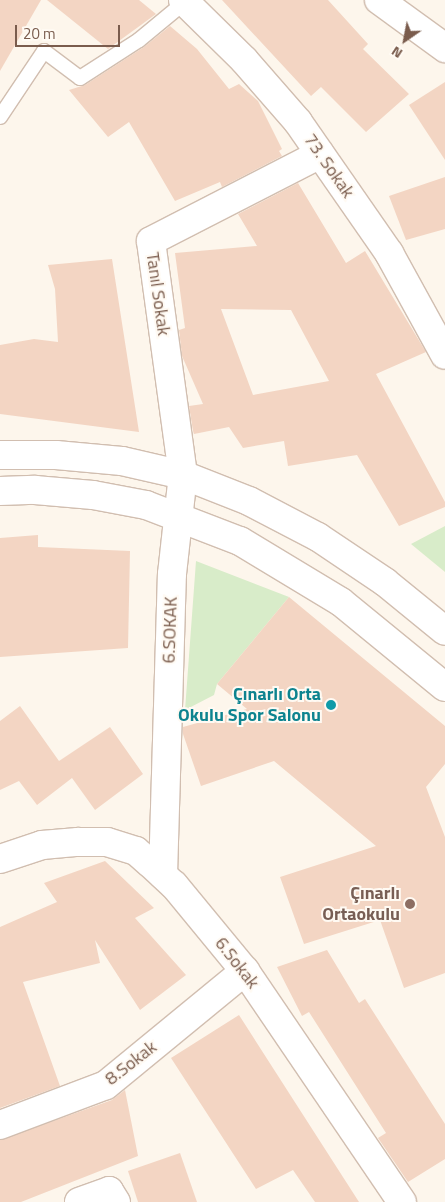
<!DOCTYPE html>
<html>
<head>
<meta charset="utf-8">
<style>
  body { margin:0 }
  #map { position:relative; width:445px; height:1202px; overflow:hidden; background:#fdf6ec; font-family:"Titillium Web",sans-serif }
  div>[style] { position:absolute }
  [style*='--x'] { left:calc(var(--x)*1px); top:calc(var(--y)*1px); width:calc(var(--w)*1px); rotate:calc(var(--a)*1deg) }
  .green>* { inset:0; background:#d8ecc9 }
  .building>* { inset:0; background:#f3d5c3 }
  .roads { filter:drop-shadow(1px 0 #d1beb0) drop-shadow(-1px 0 #d1beb0) drop-shadow(0 1px #d1beb0) drop-shadow(0 -1px #d1beb0) }
  .service>* { height:14px; margin:-7px; padding:0 7px; transform-origin:7px; border-radius:7px; background:#fff }
  .minor>* { height:28px; margin:-14px; padding:0 14px; transform-origin:14px; border-radius:14px; background:#fff }
  .secondary>* { height:28px; margin:-14px; padding:0 14px; transform-origin:14px; border-radius:14px; background:#fff }
  .dots>* { width:14px; height:14px; translate:-50% -50%; box-sizing:border-box; border:2px solid #fffaf3; border-radius:50% }
  span { translate:-50% -50%; white-space:nowrap; text-align:center; line-height:1.15; -webkit-text-stroke:4px #fffaf3; paint-order:stroke }
  .street-label { font-size:18px; color:#7a5c4d }
  .culture-label { font-size:18px; color:#0d838f; font-weight:700 }
  .right { translate:-100% -50%; text-align:right }
  .education-label { font-size:18px; color:#785e54; font-weight:700 }
  .north { position:absolute; left:380px; top:15px; width:50px; height:50px; -webkit-text-stroke:4px #fffaf3; paint-order:stroke; rotate:213deg; font-size:14px; font-weight:700; line-height:20px; text-align:center; color:#7a5c4d }
  .north::after { content:''; display:block; margin:auto; width:18px; height:22px; background:#7a5c4d; clip-path:polygon(50% 0,100% 100%,50% 72%,0 100%) }
  .scale { position:absolute; left:15px; top:25px; width:105px; height:22px; box-sizing:border-box; border:2px solid #7a5c4d; border-top:0; padding-left:6px; font-size:15px; line-height:18px; white-space:nowrap; color:#7a5c4d; -webkit-text-stroke:4px #fffaf3; paint-order:stroke }
</style>
</head>
<body>
<div id="map">
  <div class="green">
    <i style="clip-path:polygon(445px 526px,445px 572px,411px 544px)"></i>
    <i style="clip-path:polygon(196px 561px,289px 597px,217px 684px,214px 695px,185px 710px)"></i>
  </div>
  <div class="building">
    <i style="clip-path:polygon(0 0,41px 0,0 71px)"></i>
    <i style="clip-path:polygon(47px 0,139px 0,156px 14px,108px 49px)"></i>
    <i style="clip-path:polygon(222px 0,328px 0,368px 44px,363px 49px,409px 94px,366px 132px,321px 87px,311px 96px)"></i>
    <i style="clip-path:polygon(170px 26px,197px 49px,229px 89px,239px 84px,258px 101px,282px 149px,279px 151px,282px 156px,222px 187px,220px 182px,175px 201px,129px 122px,108px 137px,69px 90px,85px 85px,144px 47px)"></i>
    <i style="clip-path:polygon(445px 82px,445px 160px,409px 105px)"></i>
    <i style="clip-path:polygon(445px 177px,445px 229px,406px 240px,389px 196px)"></i>
    <i style="clip-path:polygon(evenodd,298px 183px,346px 263px,365px 251px,426px 352px,376px 374px,445px 502px,445px 507px,399px 526px,357px 455px,288px 466px,284px 441px,243px 448px,229px 427px,194px 434px,193px 431px,189px 406px,203px 404px,182px 356px,179px 330px,185px 328px,175px 253px,257px 246px,238px 214px,298px 183px,221px 309px,291px 310px,329px 381px,253px 395px,221px 309px)"></i>
    <i style="clip-path:polygon(112px 259px,139px 432px,0 414px,0 345px,34px 339px,58px 342px,55px 289px,48px 265px)"></i>
    <i style="clip-path:polygon(38px 535px,38px 547px,130px 551px,128px 648px,0 657px,0 538px)"></i>
    <i style="clip-path:polygon(289px 597px,445px 726px,445px 764px,426px 787px,445px 837px,445px 973px,404px 988px,380px 920px,304px 944px,280px 877px,376px 846px,274px 761px,201px 786px,183px 734px,183px 727px,247px 709px,217px 684px)"></i>
    <i style="clip-path:polygon(20px 706px,59px 761px,110px 727px,143px 774px,95px 810px,72px 778px,37px 805px,19px 781px,0 790px,0 721px)"></i>
    <i style="clip-path:polygon(105px 861px,154px 908px,135px 918px,186px 975px,140px 1010px,95px 940px,100px 963px,23px 982px,60px 1086px,0 1108px,0 927px,57px 902px,44px 883px)"></i>
    <i style="clip-path:polygon(327px 950px,359px 1003px,365px 999px,445px 1124px,445px 1159px,408px 1182px,378px 1138px,386px 1133px,309px 1012px,302px 1016px,277px 967px)"></i>
    <i style="clip-path:polygon(239px 1015px,359px 1202px,315px 1202px,293px 1170px,256px 1189px,171px 1058px)"></i>
    <i style="clip-path:polygon(125px 1090px,138px 1156px,21px 1202px,0 1202px,0 1140px,112px 1100px)"></i>
    <i style="clip-path:polygon(180px 1153px,197px 1202px,138px 1202px,128px 1171px)"></i>
  </div>
  <div class="roads">
    <div class="service">
      <i style="--x:0;--y:117;--w:79;--a:-56.3"></i>
      <i style="--x:44;--y:51;--w:45;--a:36.9"></i>
      <i style="--x:80;--y:78;--w:70;--a:-32.8"></i>
      <i style="--x:139;--y:40;--w:60;--a:-39.6"></i>
    </div>
    <div class="minor">
      <i style="--x:183;--y:0;--w:86;--a:44.5"></i>
      <i style="--x:244;--y:60;--w:82;--a:48.9"></i>
      <i style="--x:298;--y:122;--w:160;--a:55.2"></i>
      <i style="--x:389;--y:253;--w:116;--a:61.2"></i>
      <i style="--x:379;--y:0;--w:82;--a:36"></i>
      <i style="--x:0;--y:859;--w:44;--a:-18.4"></i>
      <i style="--x:42;--y:845;--w:36;--a:-5"></i>
      <i style="--x:78;--y:842;--w:29;--a:0"></i>
      <i style="--x:107;--y:842;--w:30;--a:17"></i>
      <i style="--x:136;--y:851;--w:18;--a:41"></i>
      <i style="--x:150;--y:863;--w:33;--a:43"></i>
      <i style="--x:174;--y:885;--w:112;--a:50.5"></i>
      <i style="--x:245;--y:971;--w:279;--a:55.8"></i>
      <i style="--x:163;--y:875;--w:301;--a:-88.3"></i>
      <i style="--x:172;--y:574;--w:100;--a:-83.7"></i>
      <i style="--x:183;--y:475;--w:236;--a:-97.8"></i>
      <i style="--x:151;--y:241;--w:190;--a:-27.2"></i>
      <i style="--x:0;--y:1125;--w:113;--a:-20.7"></i>
      <i style="--x:106;--y:1085;--w:180;--a:-39.4"></i>
      <i style="--x:79;--y:1202;--w:32;--a:-20"></i>
      <i style="--x:109;--y:1191;--w:13;--a:58"></i>
    </div>
    <div class="secondary">
      <i style="--x:0;--y:455;--w:56;--a:0"></i>
      <i style="--x:56;--y:455;--w:66;--a:5.2"></i>
      <i style="--x:122;--y:461;--w:63;--a:12.9"></i>
      <i style="--x:183;--y:475;--w:71;--a:21.5"></i>
      <i style="--x:249;--y:501;--w:78;--a:27.6"></i>
      <i style="--x:318;--y:537;--w:81;--a:33.9"></i>
      <i style="--x:385;--y:582;--w:77;--a:39.2"></i>
      <i style="--x:0;--y:491;--w:35;--a:-2"></i>
      <i style="--x:35;--y:490;--w:58;--a:4.9"></i>
      <i style="--x:93;--y:495;--w:54;--a:10.7"></i>
      <i style="--x:146;--y:505;--w:101;--a:21"></i>
      <i style="--x:240;--y:541;--w:118;--a:31.1"></i>
      <i style="--x:341;--y:602;--w:134;--a:39.3"></i>
    </div>
  </div>
  <div class="dots">
    <i style="left:331px;top:705px;background:#0f9aa8"></i>
    <i style="left:410px;top:904px;background:#8d6e63"></i>
  </div>
  <div class="street-label">
    <span style="left:329px;top:166px;rotate:55deg">73. Sokak</span>
    <span style="left:158px;top:294px;rotate:82deg">Tanıl Sokak</span>
    <span style="left:170px;top:630px;rotate:-88deg">6.SOKAK</span>
    <span style="left:237px;top:963px;rotate:52deg">6.Sokak</span>
    <span style="left:131px;top:1063px;rotate:-38deg">8.Sokak</span>
  </div>
  <div class="culture-label">
    <span class="right" style="left:321px;top:705px">Çınarlı Orta<br>Okulu Spor Salonu</span>
  </div>
  <div class="education-label">
    <span class="right" style="left:400px;top:904px">Çınarlı<br>Ortaokulu</span>
  </div>
  <div class="north">N</div>
  <div class="scale">20 m</div>
</div>
</body>
</html>
